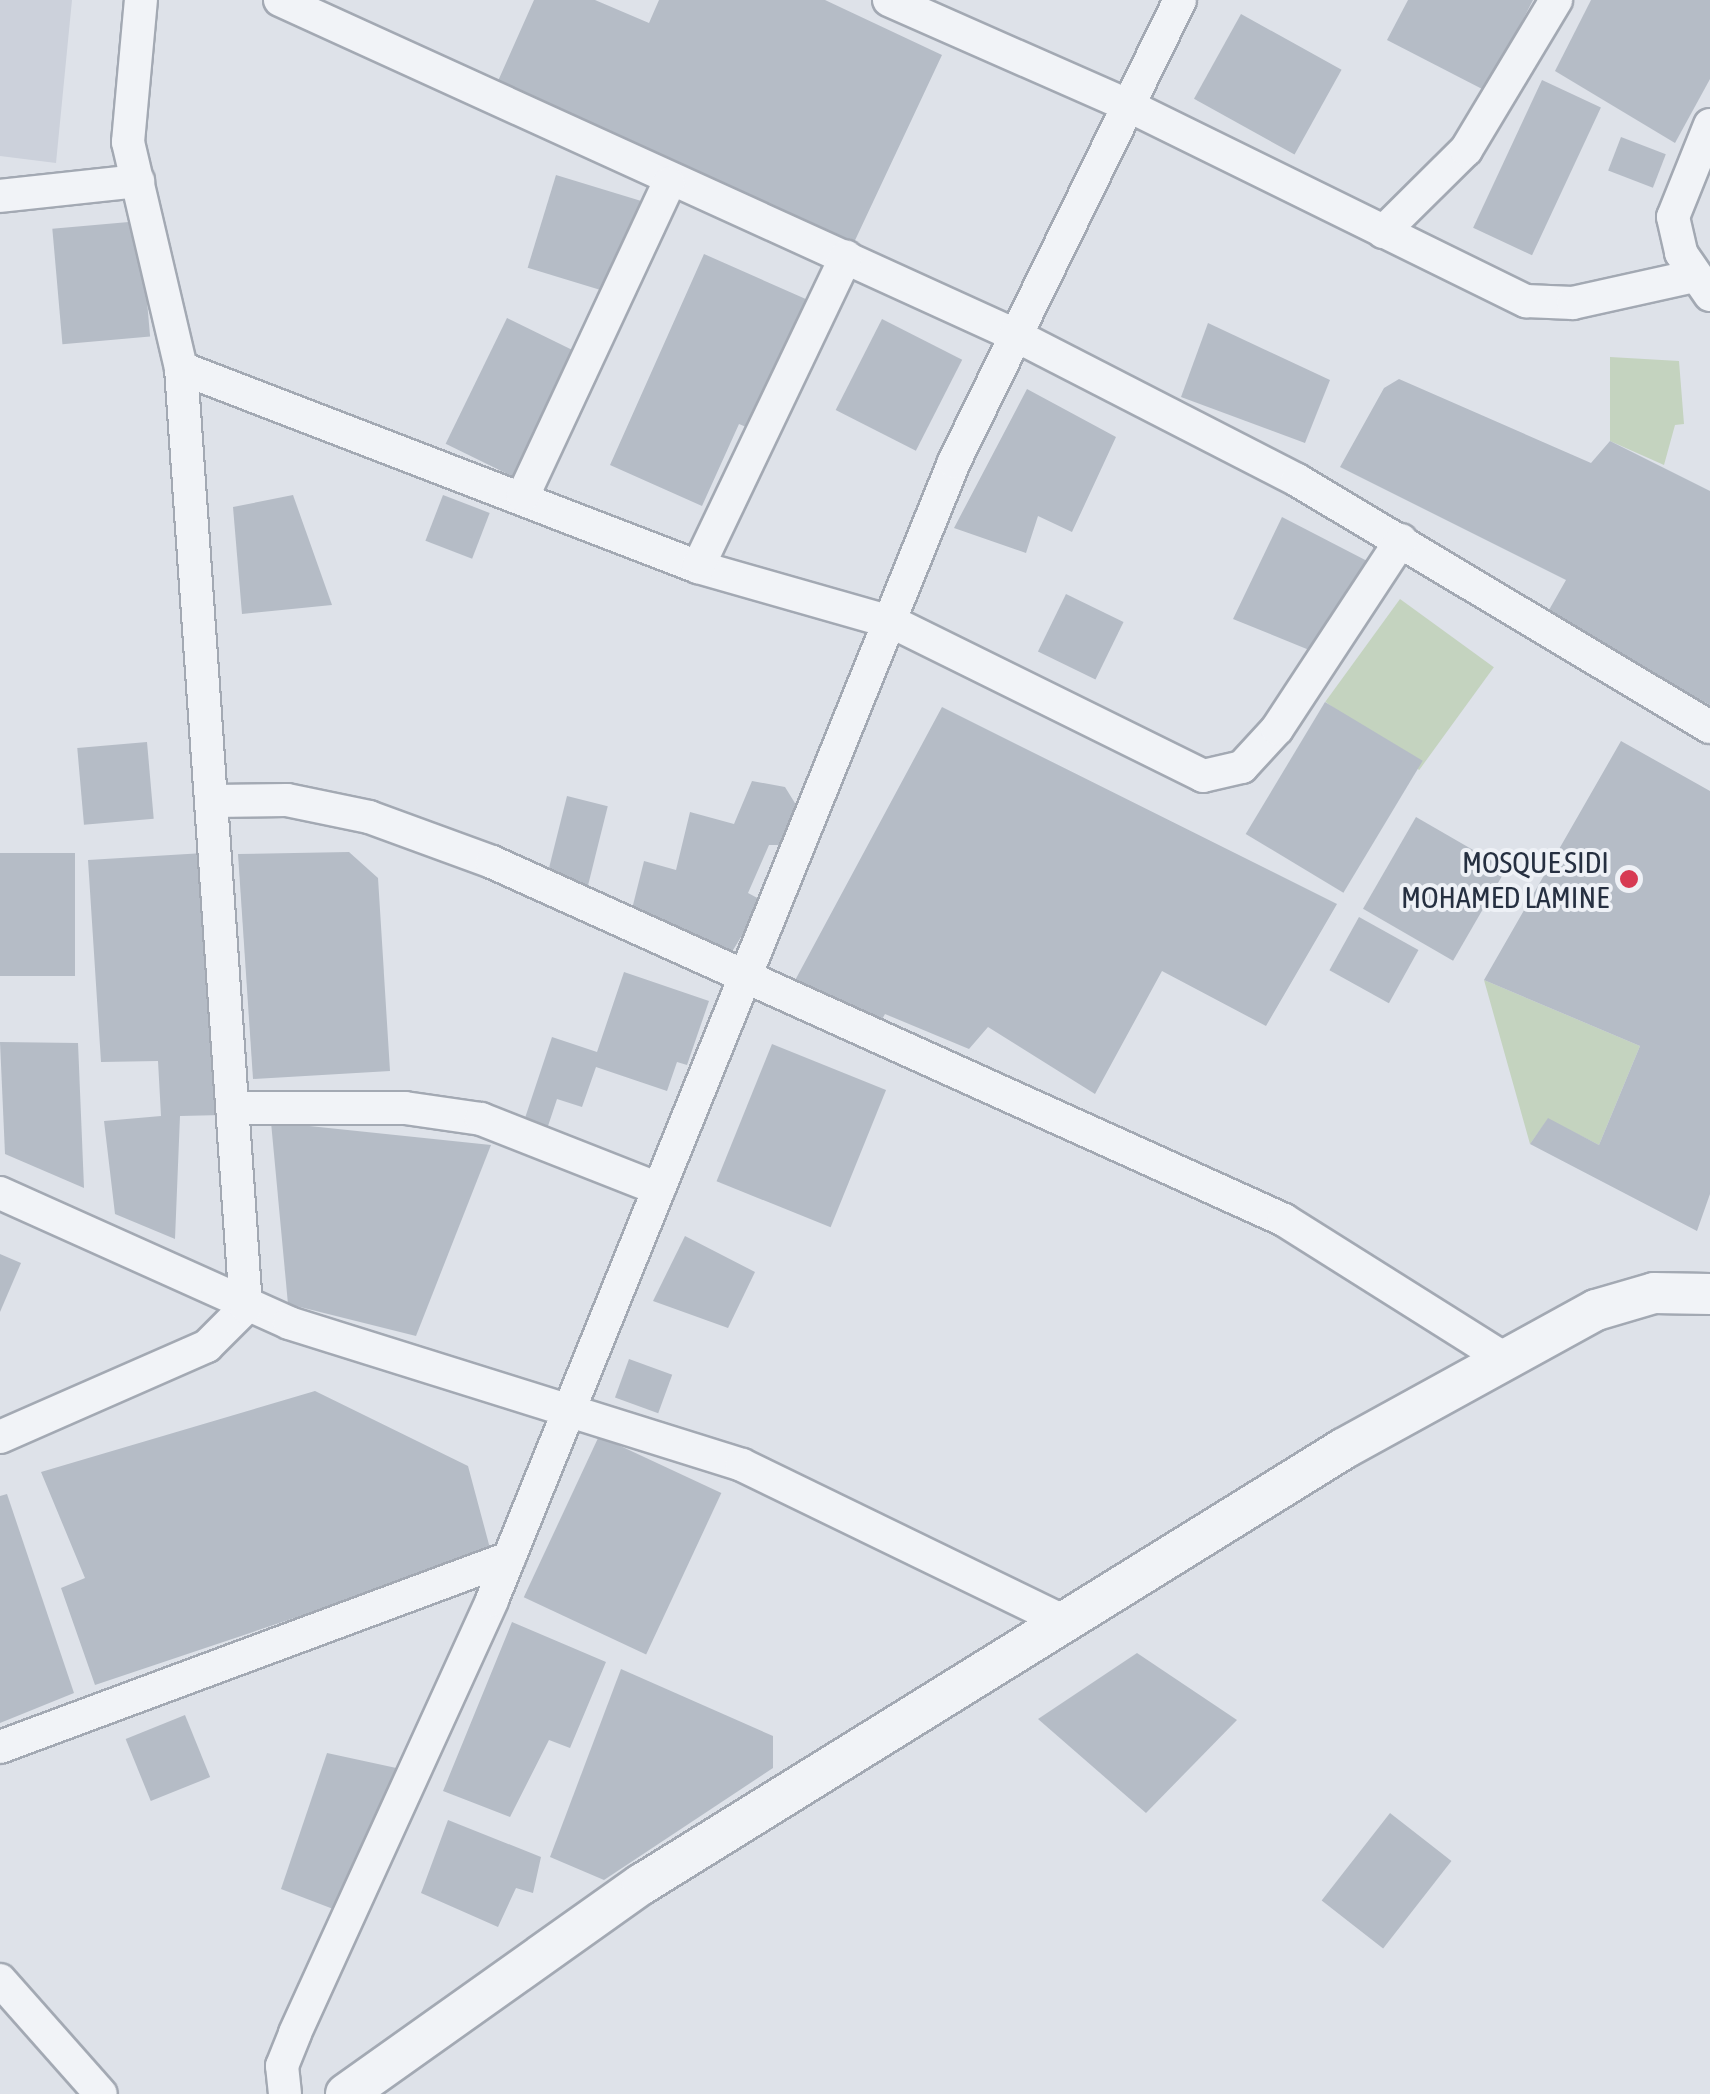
<!DOCTYPE html>
<html>
<head>
<meta charset="utf-8">
<style>
  body { margin:0 }
  #map { position:relative; width:1710px; height:2094px; overflow:hidden; background:#dee2e9; font-family:"Asap Condensed",sans-serif }
  div>[style] { position:absolute }
  [style*='--x'] { left:calc(var(--x)*1px); top:calc(var(--y)*1px); width:calc(var(--w)*1px); rotate:calc(var(--a)*1deg) }
  .built>* { inset:0; background:#ccd1db }
  .green>* { inset:0; background:#c4d3bf; transform-origin:0 0 }
  .building>* { inset:0; background:#b5bcc6; transform-origin:0 0 }
  .roads { filter:drop-shadow(2px 0 #a3a9b3) drop-shadow(-2px 0 #a3a9b3) drop-shadow(0 2px #a3a9b3) drop-shadow(0 -2px #a3a9b3) }
  .minor>* { height:32px; margin:-16px; padding:0 16px; transform-origin:16px; border-radius:16px; background:#f1f3f7 }
  .tertiary>* { height:40px; margin:-20px; padding:0 20px; transform-origin:20px; border-radius:20px; background:#f1f3f7 }
  .dots>* { width:28px; height:28px; translate:-50% -50%; box-sizing:border-box; border:5px solid #eef1f6; border-radius:50% }
  span { translate:-50% -50%; white-space:nowrap; text-align:center; line-height:1.15; -webkit-text-stroke:8px #eef1f6; paint-order:stroke }
  .poi-label { font-size:30px; color:#263041 }
  .right { translate:-100% -50%; text-align:right }
</style>
</head>
<body>
<div id="map">
  <div class="built">
    <i style="clip-path:polygon(0 0,72px 0,56px 163px,0 156px)"></i>
  </div>
  <div class="green">
    <i style="clip-path:polygon(1610px 357px,1679px 361px,1684px 424px,1675px 425px,1664px 465px,1610px 441px)"></i>
    <i style="left:1400px;top:599px;width:116px;height:127px;rotate:36deg"></i>
    <i style="clip-path:polygon(1484px 980px,1640px 1046px,1599px 1145px,1548px 1119px,1530px 1144px)"></i>
  </div>
  <div class="building">
    <i style="clip-path:polygon(534px 0,595px 0,649px 23px,659px 0,825px 0,942px 55px,850px 251px,498px 81px)"></i>
    <i style="clip-path:polygon(1408px 0,1533px 0,1486px 91px,1387px 40px)"></i>
    <i style="clip-path:polygon(1591px 0,1710px 0,1710px 79px,1675px 143px,1555px 71px)"></i>
    <i style="left:1241px;top:14px;width:115px;height:97px;rotate:29deg"></i>
    <i style="left:1542px;top:80px;width:65px;height:163px;rotate:25deg"></i>
    <i style="left:1621px;top:137px;width:48px;height:36px;rotate:21deg"></i>
    <i style="left:556px;top:175px;width:90px;height:97px;rotate:17deg"></i>
    <i style="left:140px;top:221px;width:116px;height:88px;rotate:85deg"></i>
    <i style="clip-path:polygon(704px 254px,808px 300px,751px 429px,739px 424px,702px 506px,610px 465px)"></i>
    <i style="left:507px;top:318px;width:75px;height:140px;rotate:26deg"></i>
    <i style="left:882px;top:319px;width:90px;height:102px;rotate:27deg"></i>
    <i style="clip-path:polygon(1208px 323px,1330px 380px,1305px 443px,1181px 397px)"></i>
    <i style="clip-path:polygon(1399px 379px,1591px 463px,1610px 441px,1710px 491px,1710px 705px,1545px 617px,1566px 580px,1340px 467px,1384px 388px)"></i>
    <i style="clip-path:polygon(1027px 389px,1116px 437px,1072px 532px,1038px 516px,1026px 553px,954px 528px)"></i>
    <i style="clip-path:polygon(293px 495px,332px 605px,242px 614px,233px 507px)"></i>
    <i style="left:443px;top:495px;width:50px;height:49px;rotate:21deg"></i>
    <i style="clip-path:polygon(1282px 517px,1373px 564px,1319px 654px,1233px 619px)"></i>
    <i style="left:1066px;top:594px;width:64px;height:64px;rotate:26deg"></i>
    <i style="left:1325px;top:702px;width:114px;height:154px;rotate:31deg"></i>
    <i style="clip-path:polygon(942px 707px,1337px 904px,1266px 1026px,1162px 971px,1095px 1094px,988px 1027px,969px 1049px,885px 1014px,876px 1030px,792px 986px)"></i>
    <i style="clip-path:polygon(1621px 741px,1710px 791px,1710px 1194px,1697px 1231px,1530px 1144px,1548px 1118px,1599px 1145px,1640px 1046px,1484px 980px)"></i>
    <i style="left:147px;top:742px;width:77px;height:70px;rotate:85deg"></i>
    <i style="clip-path:polygon(752px 781px,785px 787px,798px 808px,782px 845px,769px 845px,748px 893px,763px 901px,730px 955px,632px 909px,644px 861px,676px 870px,690px 812px,734px 824px)"></i>
    <i style="left:567px;top:796px;width:42px;height:83px;rotate:14deg"></i>
    <i style="left:1416px;top:817px;width:104px;height:106px;rotate:30deg"></i>
    <i style="clip-path:polygon(349px 852px,378px 878px,390px 1071px,253px 1079px,238px 854px)"></i>
    <i style="left:75px;top:853px;width:123px;height:75px;rotate:90deg"></i>
    <i style="clip-path:polygon(204px 853px,223px 1115px,180px 1116px,175px 1239px,115px 1214px,104px 1121px,161px 1116px,158px 1061px,101px 1062px,88px 860px)"></i>
    <i style="left:1359px;top:917px;width:68px;height:61px;rotate:29deg"></i>
    <i style="clip-path:polygon(624px 972px,709px 1001px,687px 1065px,677px 1062px,667px 1091px,596px 1067px,582px 1107px,557px 1099px,546px 1132px,523px 1124px,552px 1037px,597px 1052px)"></i>
    <i style="clip-path:polygon(0 1042px,78px 1043px,84px 1188px,5px 1154px)"></i>
    <i style="left:772px;top:1044px;width:123px;height:148px;rotate:22deg"></i>
    <i style="clip-path:polygon(271px 1122px,491px 1145px,416px 1336px,288px 1304px)"></i>
    <i style="clip-path:polygon(685px 1236px,755px 1272px,728px 1328px,653px 1301px)"></i>
    <i style="clip-path:polygon(0 1254px,21px 1263px,0 1312px)"></i>
    <i style="left:629px;top:1359px;width:46px;height:41px;rotate:20deg"></i>
    <i style="clip-path:polygon(315px 1391px,468px 1466px,491px 1552px,95px 1685px,61px 1588px,85px 1578px,41px 1472px)"></i>
    <i style="left:599px;top:1436px;width:135px;height:178px;rotate:25deg"></i>
    <i style="clip-path:polygon(7px 1494px,74px 1693px,0 1723px,0 1496px)"></i>
    <i style="clip-path:polygon(512px 1622px,606px 1662px,570px 1748px,549px 1740px,510px 1817px,443px 1791px)"></i>
    <i style="clip-path:polygon(1137px 1653px,1237px 1720px,1146px 1813px,1038px 1719px)"></i>
    <i style="clip-path:polygon(621px 1669px,773px 1736px,773px 1768px,604px 1880px,550px 1857px)"></i>
    <i style="left:185px;top:1715px;width:67px;height:64px;rotate:68deg"></i>
    <i style="clip-path:polygon(327px 1753px,401px 1769px,341px 1912px,281px 1889px)"></i>
    <i style="left:1390px;top:1813px;width:78px;height:111px;rotate:38deg"></i>
    <i style="clip-path:polygon(448px 1820px,541px 1857px,533px 1893px,516px 1888px,498px 1927px,421px 1893px)"></i>
  </div>
  <div class="roads">
    <div class="minor">
      <i style="--x:280;--y:0;--w:808;--a:24.5"></i>
      <i style="--x:1015;--y:335;--w:317;--a:27.2"></i>
      <i style="--x:1297;--y:480;--w:481;--a:30.9"></i>
      <i style="--x:889;--y:0;--w:260;--a:23.8"></i>
      <i style="--x:1127;--y:105;--w:445;--a:26.2"></i>
      <i style="--x:1526;--y:301;--w:47;--a:2.4"></i>
      <i style="--x:1573;--y:303;--w:125;--a:-12.5"></i>
      <i style="--x:1710;--y:125;--w:99;--a:111.9"></i>
      <i style="--x:1673;--y:217;--w:37;--a:77"></i>
      <i style="--x:1681;--y:253;--w:51;--a:55.4"></i>
      <i style="--x:0;--y:196;--w:139;--a:-6.2"></i>
      <i style="--x:1383;--y:232;--w:117;--a:-44.7"></i>
      <i style="--x:1466;--y:150;--w:175;--a:-59"></i>
      <i style="--x:181;--y:368;--w:554;--a:21.05"></i>
      <i style="--x:698;--y:567;--w:204;--a:15.9"></i>
      <i style="--x:894;--y:623;--w:345;--a:26.3"></i>
      <i style="--x:1203;--y:776;--w:40;--a:-13"></i>
      <i style="--x:1242;--y:767;--w:52;--a:-47.4"></i>
      <i style="--x:1277;--y:729;--w:226;--a:-56.7"></i>
      <i style="--x:523;--y:496;--w:345;--a:-65"></i>
      <i style="--x:698;--y:567;--w:344;--a:-64.5"></i>
      <i style="--x:214;--y:801;--w:73;--a:-0.8"></i>
      <i style="--x:287;--y:800;--w:84;--a:11.7"></i>
      <i style="--x:369;--y:817;--w:131;--a:20.1"></i>
      <i style="--x:492;--y:862;--w:869;--a:24.32"></i>
      <i style="--x:1284;--y:1220;--w:262;--a:32.2"></i>
      <i style="--x:233;--y:1108;--w:172;--a:0"></i>
      <i style="--x:405;--y:1108;--w:77;--a:8.2"></i>
      <i style="--x:481;--y:1119;--w:191;--a:21.5"></i>
      <i style="--x:0;--y:1193;--w:317;--a:24.2"></i>
      <i style="--x:289;--y:1323;--w:475;--a:17.4"></i>
      <i style="--x:742;--y:1465;--w:359;--a:25.9"></i>
      <i style="--x:0;--y:1437;--w:226;--a:-23.7"></i>
      <i style="--x:207;--y:1346;--w:55;--a:-45"></i>
      <i style="--x:246;--y:1307;--w:941;--a:-93.96"></i>
      <i style="--x:181;--y:368;--w:232;--a:-103.2"></i>
      <i style="--x:128;--y:142;--w:143;--a:-84.8"></i>
      <i style="--x:0;--y:1747;--w:543;--a:-20.37"></i>
      <i style="--x:0;--y:1980;--w:152;--a:48.5"></i>
      <i style="--x:285;--y:2094;--w:28;--a:-96"></i>
      <i style="--x:282;--y:2066;--w:35;--a:-68"></i>
      <i style="--x:295;--y:2033;--w:476;--a:-65.5"></i>
      <i style="--x:492;--y:1600;--w:1228;--a:-67.9"></i>
      <i style="--x:954;--y:462;--w:514;--a:-63.93"></i>
    </div>
    <div class="tertiary">
      <i style="--x:346;--y:2094;--w:363;--a:-35.4"></i>
      <i style="--x:642;--y:1884;--w:825;--a:-31.82"></i>
      <i style="--x:1343;--y:1449;--w:289;--a:-28.8"></i>
      <i style="--x:1596;--y:1310;--w:60;--a:-16.3"></i>
      <i style="--x:1654;--y:1293;--w:56;--a:1"></i>
    </div>
  </div>
  <div class="dots">
    <i style="left:1629px;top:879px;background:#d73a53"></i>
  </div>
  <div class="poi-label">
    <span class="right" style="left:1609px;top:879px">MOSQUE SIDI<br>MOHAMED LAMINE</span>
  </div>
</div>
</body>
</html>
